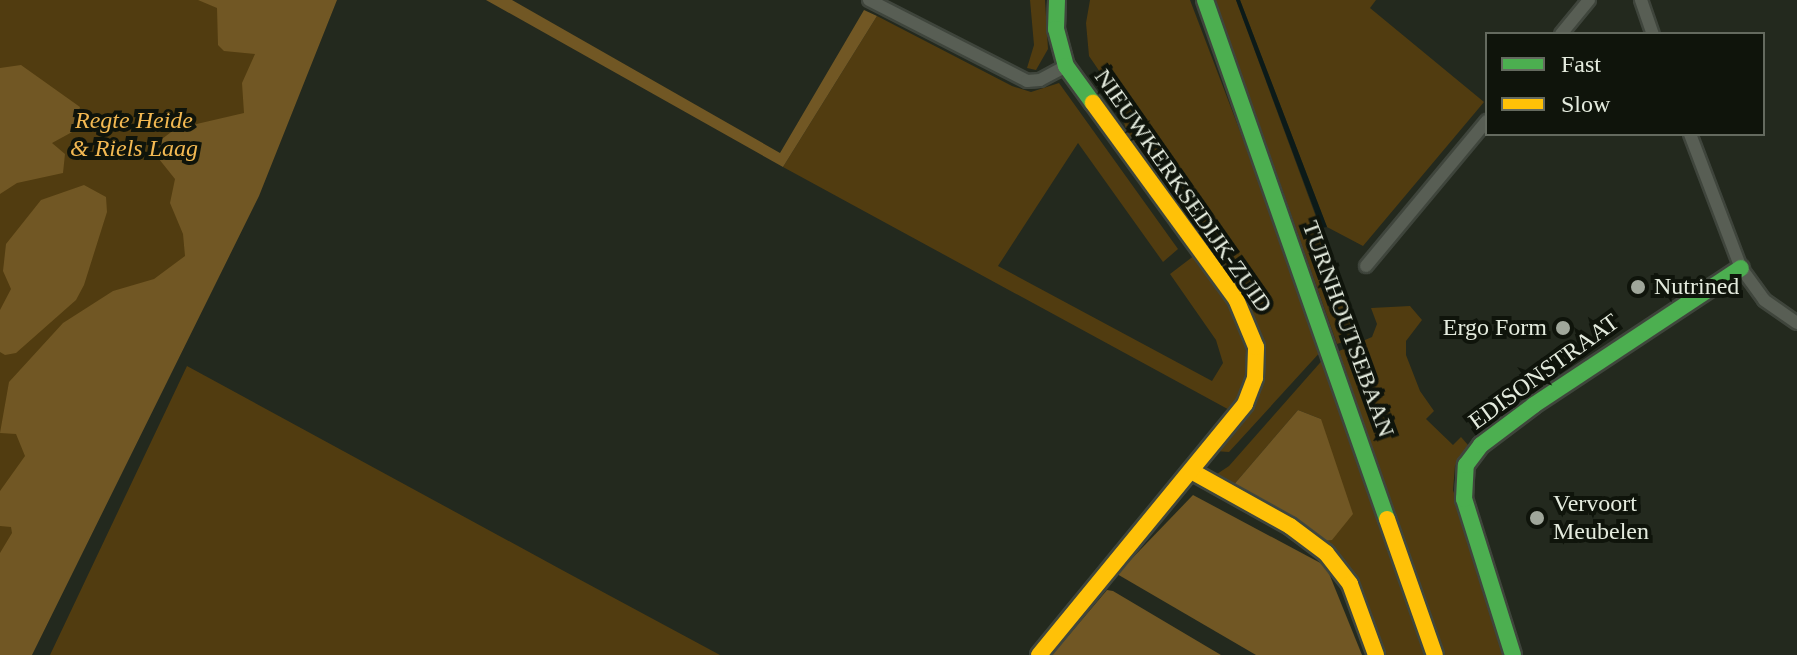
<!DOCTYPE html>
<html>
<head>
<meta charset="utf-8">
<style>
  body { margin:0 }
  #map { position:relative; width:1797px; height:655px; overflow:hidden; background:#23291e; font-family:"Times New Roman",serif }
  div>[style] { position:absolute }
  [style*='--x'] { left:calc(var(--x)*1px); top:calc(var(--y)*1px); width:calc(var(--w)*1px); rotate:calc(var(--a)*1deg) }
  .green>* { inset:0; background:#513c10 }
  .forest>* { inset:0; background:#715724 }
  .water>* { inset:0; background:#0c1a18 }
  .roads { filter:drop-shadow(2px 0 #3f453c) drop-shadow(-2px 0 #3f453c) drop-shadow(0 2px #3f453c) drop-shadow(0 -2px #3f453c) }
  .street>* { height:12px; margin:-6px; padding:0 6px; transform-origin:6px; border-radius:6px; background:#585e54 }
  .fast>* { height:16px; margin:-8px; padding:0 8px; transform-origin:8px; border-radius:8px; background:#4caf50 }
  .slow>* { height:16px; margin:-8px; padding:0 8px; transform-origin:8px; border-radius:8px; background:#ffc107 }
  .dots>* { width:22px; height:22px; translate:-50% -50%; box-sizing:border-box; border:4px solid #0f140b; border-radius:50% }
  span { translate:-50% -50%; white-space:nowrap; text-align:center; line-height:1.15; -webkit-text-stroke:8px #0f140b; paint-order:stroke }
  .park-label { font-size:24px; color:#f3b952; font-style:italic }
  .street-label { font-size:24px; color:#e4ebde }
  .poi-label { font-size:24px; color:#e4ebde }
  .left { translate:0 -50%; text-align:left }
  .right { translate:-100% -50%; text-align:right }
  .legend { position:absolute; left:1485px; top:32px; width:280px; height:104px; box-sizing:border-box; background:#0f140b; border:2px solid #646a5f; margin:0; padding:10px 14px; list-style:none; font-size:24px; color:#e4ebde }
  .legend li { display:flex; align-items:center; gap:16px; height:40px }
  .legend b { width:40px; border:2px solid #646a5f }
</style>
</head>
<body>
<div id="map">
  <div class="green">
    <i style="clip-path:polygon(0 0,332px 0,27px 655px,0 655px)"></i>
    <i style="clip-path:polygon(1030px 0,1045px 0,1048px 49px,1036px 70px,1027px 68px,1034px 45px)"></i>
    <i style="clip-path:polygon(1090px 0,1190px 0,1323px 349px,1229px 452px,1215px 451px,1243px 417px,1259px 330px,1247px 304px,1131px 145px,1115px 94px,1089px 56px,1086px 23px)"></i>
    <i style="clip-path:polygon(1215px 0,1236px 0,1360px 336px,1337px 344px)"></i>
    <i style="clip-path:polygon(1240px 0,1376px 0,1370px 8px,1484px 102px,1363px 246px,1327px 227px)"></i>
    <i style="clip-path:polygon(877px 16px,1012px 86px,1031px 92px,1059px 83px,1178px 249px,1163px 262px,1078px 143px,998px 266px,1212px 381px,1223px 363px,1216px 340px,1170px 274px,1195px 255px,1246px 330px,1247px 385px,1235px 413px,783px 167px)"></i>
    <i style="clip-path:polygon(1410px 306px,1422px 320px,1406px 341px,1406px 355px,1420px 391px,1434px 411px,1426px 419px,1453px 445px,1461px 437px,1468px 445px,1455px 466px,1453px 490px,1506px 655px,1443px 655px,1339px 351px,1372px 337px,1377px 324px,1371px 308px)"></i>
    <i style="clip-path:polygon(1326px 356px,1427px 655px,1381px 655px,1322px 541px,1321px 419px,1298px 410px,1231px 488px,1211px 478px,1229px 466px)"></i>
    <i style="clip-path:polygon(187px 366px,562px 570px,720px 655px,50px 655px)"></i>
  </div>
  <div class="forest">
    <i style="clip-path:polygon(198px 0,337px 0,259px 196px,32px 655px,0 655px,0 553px,12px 533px,11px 527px,0 526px,0 491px,25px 456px,16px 434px,0 433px,9px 382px,63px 323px,113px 291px,154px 279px,185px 256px,183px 234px,170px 203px,175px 179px,159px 159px,162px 139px,175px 129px,244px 113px,242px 83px,255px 54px,224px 51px,218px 45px,217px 8px)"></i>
    <i style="clip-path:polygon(486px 0,512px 0,780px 153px,864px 10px,877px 16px,783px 167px)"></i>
    <i style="clip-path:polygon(21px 65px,80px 107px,74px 131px,52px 143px,65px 154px,63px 173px,17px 183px,0 194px,0 68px)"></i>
    <i style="clip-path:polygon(84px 185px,106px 197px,107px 212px,84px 285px,76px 300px,16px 353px,5px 355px,0 352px,0 310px,11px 289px,3px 271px,6px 244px,41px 200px)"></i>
    <i style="clip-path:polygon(1298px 410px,1321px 419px,1353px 514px,1332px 540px,1322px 541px,1231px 488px)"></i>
    <i style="clip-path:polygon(1193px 495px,1326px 566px,1362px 655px,1256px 655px,1117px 574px)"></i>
    <i style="clip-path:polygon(1107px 590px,1113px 591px,1221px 655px,1052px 655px)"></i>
  </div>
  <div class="water">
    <i style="clip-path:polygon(1236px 0,1240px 0,1327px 227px,1321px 228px)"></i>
  </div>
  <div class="roads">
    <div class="street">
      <i style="--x:869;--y:0;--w:178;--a:27.1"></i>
      <i style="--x:1027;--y:81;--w:13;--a:-4"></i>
      <i style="--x:1040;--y:80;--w:30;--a:-28"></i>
      <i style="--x:1641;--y:0;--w:36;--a:71"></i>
      <i style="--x:1561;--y:34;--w:44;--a:-50.5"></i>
      <i style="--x:1690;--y:134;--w:143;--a:69.2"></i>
      <i style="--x:1741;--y:268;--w:39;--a:54"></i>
      <i style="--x:1764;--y:300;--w:40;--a:34.9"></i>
      <i style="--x:1366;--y:266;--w:189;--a:-50.2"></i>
    </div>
    <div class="fast">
      <i style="--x:1057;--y:0;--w:29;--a:92"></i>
      <i style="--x:1056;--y:29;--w:38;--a:75"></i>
      <i style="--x:1066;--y:66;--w:46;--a:53.9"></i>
      <i style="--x:1205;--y:0;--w:550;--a:70.68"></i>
      <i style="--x:1513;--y:655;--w:164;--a:-107.4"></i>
      <i style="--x:1464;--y:499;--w:34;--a:-87"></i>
      <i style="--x:1466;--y:465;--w:25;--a:-53"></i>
      <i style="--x:1481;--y:445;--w:66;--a:-37"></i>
      <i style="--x:1534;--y:405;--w:248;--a:-33.5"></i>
    </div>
    <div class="slow">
      <i style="--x:1193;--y:472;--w:111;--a:29.1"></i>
      <i style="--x:1290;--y:526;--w:45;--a:36.9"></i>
      <i style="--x:1326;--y:553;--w:39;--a:52"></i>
      <i style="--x:1350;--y:584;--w:76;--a:69.9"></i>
      <i style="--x:1387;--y:519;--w:144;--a:70.6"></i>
      <i style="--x:1039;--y:655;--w:325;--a:-50.6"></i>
      <i style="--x:1245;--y:404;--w:28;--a:-69"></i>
      <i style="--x:1255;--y:378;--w:31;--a:-88"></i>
      <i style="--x:1256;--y:347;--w:52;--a:-112.6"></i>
      <i style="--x:1236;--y:299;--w:243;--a:-126.1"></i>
    </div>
  </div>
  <div class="dots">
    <i style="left:1638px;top:287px;background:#a0a79b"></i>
    <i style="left:1563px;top:328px;background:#a0a79b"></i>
    <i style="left:1537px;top:518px;background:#a0a79b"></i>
  </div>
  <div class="park-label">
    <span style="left:134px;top:135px">Regte Heide<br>&amp; Riels Laag</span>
  </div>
  <div class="street-label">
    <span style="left:1183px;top:191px;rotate:55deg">NIEUWKERKSEDIJK-ZUID</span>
    <span style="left:1348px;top:329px;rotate:70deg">TURNHOUTSEBAAN</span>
    <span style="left:1544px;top:372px;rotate:-36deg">EDISONSTRAAT</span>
  </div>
  <div class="poi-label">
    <span class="left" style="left:1654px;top:287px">Nutrined</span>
    <span class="right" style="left:1547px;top:328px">Ergo Form</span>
    <span class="left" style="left:1553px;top:518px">Vervoort<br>Meubelen</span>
  </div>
  <ul class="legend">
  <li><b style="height:10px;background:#4caf50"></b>Fast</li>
  <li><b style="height:10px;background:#ffc107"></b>Slow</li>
  </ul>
</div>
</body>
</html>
